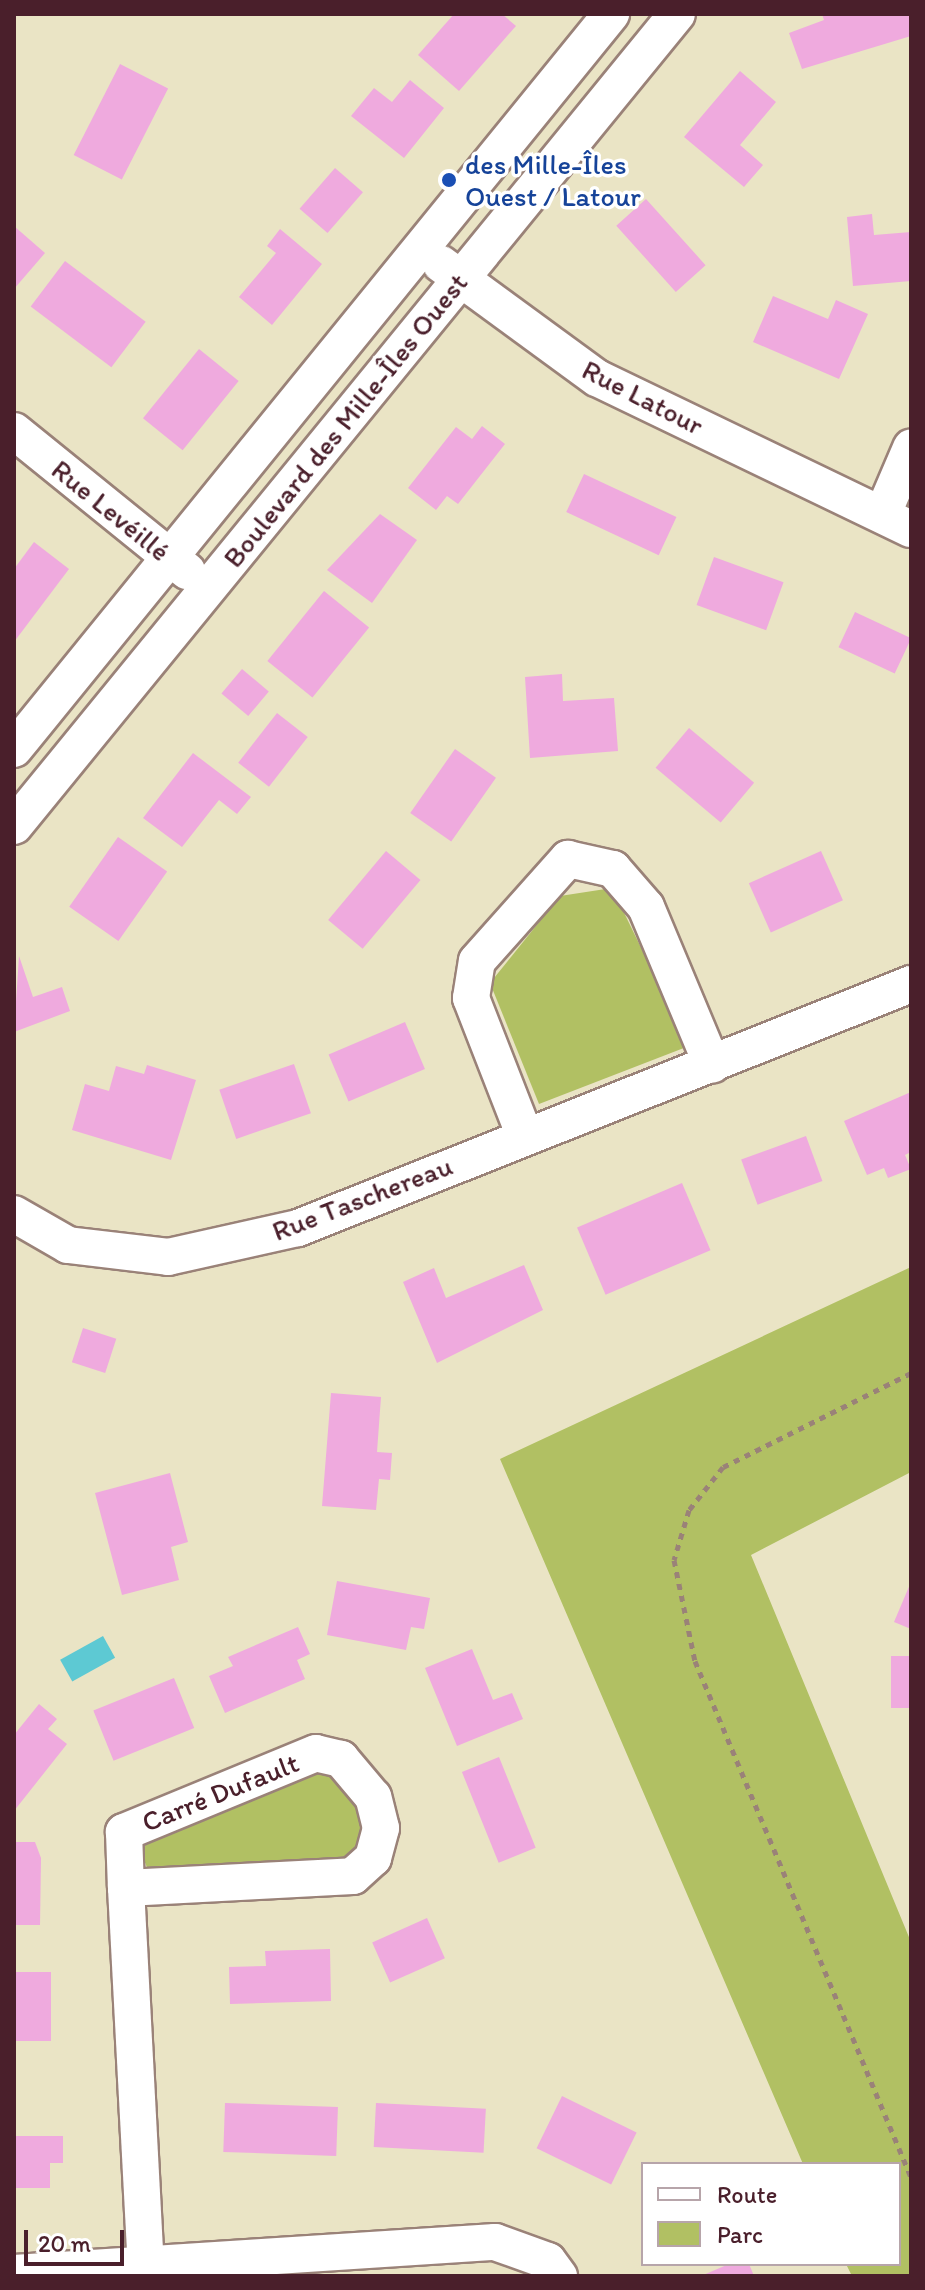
<!DOCTYPE html>
<html>
<head>
<meta charset="utf-8">
<style>
  body { margin:0 }
  #map { position:relative; width:925px; height:2290px; overflow:hidden; background:#eae4c5; font-family:Itim,sans-serif }
  div>[style] { position:absolute }
  [style*='--x'] { left:calc(var(--x)*1px); top:calc(var(--y)*1px); width:calc(var(--w)*1px); rotate:calc(var(--a)*1deg) }
  .green>* { inset:0; background:#b1c063 }
  .water>* { inset:0; background:#5dc9d3; transform-origin:0 0 }
  .building>* { inset:0; background:#efaade; transform-origin:0 0 }
  .path>* { height:5px; margin-top:-2.5px; transform-origin:0; background:repeating-linear-gradient(90deg,#9a8278 0 6px,transparent 0 12px) }
  .roads { filter:drop-shadow(2px 0 #9a8278) drop-shadow(-2px 0 #9a8278) drop-shadow(0 2px #9a8278) drop-shadow(0 -2px #9a8278) }
  .minor>* { height:36px; margin:-18px; padding:0 18px; transform-origin:18px; border-radius:18px; background:#fff }
  .dots>* { width:22px; height:22px; translate:-50% -50%; box-sizing:border-box; border:4px solid #fff; border-radius:50% }
  span { translate:-50% -50%; white-space:nowrap; text-align:center; line-height:1.15; -webkit-text-stroke:7px #fff; paint-order:stroke }
  .transit-label { font-size:28px; color:#164399 }
  .left { translate:0 -50%; text-align:left }
  .street-label { font-size:28px; color:#4a1f2b }
  .frame { position:absolute; inset:0; border:16px solid #4a1f2b; pointer-events:none }
  .legend { position:absolute; left:641px; top:2162px; width:260px; height:104px; box-sizing:border-box; background:#fff; border:2px solid #b7a5aa; margin:0; padding:10px 14px; list-style:none; font-size:24px; color:#4a1f2b }
  .legend li { display:flex; align-items:center; gap:16px; height:40px }
  .legend b { width:40px; border:2px solid #b7a5aa }
  .scale { position:absolute; left:24px; top:2230px; width:100px; height:36px; box-sizing:border-box; border:4px solid #4a1f2b; border-top:0; padding-left:10px; font-size:24px; line-height:28px; white-space:nowrap; color:#4a1f2b; -webkit-text-stroke:6px #fff; paint-order:stroke }
</style>
</head>
<body>
<div id="map">
  <div class="green">
    <i style="clip-path:polygon(612px 888px,689px 1046px,539px 1104px,490px 983px,560px 896px)"></i>
    <i style="clip-path:polygon(911px 1267px,911px 1472px,751px 1555px,911px 1942px,911px 2276px,852px 2276px,846px 2264px,899px 2264px,899px 2164px,803px 2164px,500px 1459px)"></i>
    <i style="clip-path:polygon(317px 1764px,334px 1767px,363px 1801px,359px 1858px,150px 1875px,142px 1855px,147px 1838px)"></i>
  </div>
  <div class="water">
    <i style="left:103px;top:1636px;width:25px;height:49px;rotate:61deg"></i>
  </div>
  <div class="building">
    <i style="clip-path:polygon(454px 14px,502px 14px,516px 26px,459px 91px,418px 55px)"></i>
    <i style="clip-path:polygon(822px 14px,911px 14px,911px 36px,802px 69px,789px 33px,824px 20px)"></i>
    <i style="left:120px;top:64px;width:54px;height:102px;rotate:27deg"></i>
    <i style="clip-path:polygon(740px 71px,776px 102px,740px 145px,763px 165px,744px 187px,684px 137px)"></i>
    <i style="clip-path:polygon(410px 80px,444px 108px,404px 158px,351px 116px,374px 88px,392px 102px)"></i>
    <i style="left:335px;top:168px;width:37px;height:54px;rotate:41deg"></i>
    <i style="left:646px;top:199px;width:89px;height:40px;rotate:48deg"></i>
    <i style="clip-path:polygon(872px 214px,874px 235px,911px 232px,911px 281px,853px 286px,847px 217px)"></i>
    <i style="clip-path:polygon(14px 226px,45px 253px,14px 289px)"></i>
    <i style="clip-path:polygon(280px 229px,322px 264px,272px 325px,239px 297px,276px 253px,267px 246px)"></i>
    <i style="left:65px;top:261px;width:101px;height:57px;rotate:37deg"></i>
    <i style="clip-path:polygon(773px 296px,828px 319px,836px 300px,868px 314px,839px 379px,753px 342px)"></i>
    <i style="left:199px;top:349px;width:51px;height:89px;rotate:39deg"></i>
    <i style="clip-path:polygon(482px 426px,505px 444px,458px 504px,447px 496px,436px 510px,408px 488px,456px 427px,472px 439px)"></i>
    <i style="left:584px;top:474px;width:102px;height:42px;rotate:25deg"></i>
    <i style="clip-path:polygon(380px 514px,417px 540px,372px 603px,327px 570px)"></i>
    <i style="clip-path:polygon(34px 542px,69px 569px,14px 642px,14px 569px)"></i>
    <i style="left:714px;top:557px;width:74px;height:51px;rotate:20deg"></i>
    <i style="left:324px;top:591px;width:58px;height:90px;rotate:39deg"></i>
    <i style="left:855px;top:612px;width:62px;height:39px;rotate:25deg"></i>
    <i style="left:242px;top:669px;width:35px;height:32px;rotate:40deg"></i>
    <i style="clip-path:polygon(562px 674px,563px 701px,614px 698px,618px 751px,530px 758px,525px 677px)"></i>
    <i style="left:277px;top:713px;width:39px;height:63px;rotate:38deg"></i>
    <i style="left:689px;top:728px;width:85px;height:52px;rotate:40deg"></i>
    <i style="left:455px;top:749px;width:50px;height:78px;rotate:35deg"></i>
    <i style="clip-path:polygon(193px 753px,251px 797px,237px 814px,219px 800px,182px 847px,143px 818px)"></i>
    <i style="left:118px;top:837px;width:60px;height:85px;rotate:35deg"></i>
    <i style="left:386px;top:851px;width:45px;height:90px;rotate:40deg"></i>
    <i style="left:821px;top:851px;width:54px;height:79px;rotate:66deg"></i>
    <i style="clip-path:polygon(19px 956px,33px 997px,62px 987px,70px 1011px,14px 1032px)"></i>
    <i style="left:405px;top:1022px;width:51px;height:83px;rotate:67deg"></i>
    <i style="left:294px;top:1064px;width:52px;height:79px;rotate:71deg"></i>
    <i style="clip-path:polygon(147px 1065px,196px 1080px,171px 1160px,72px 1130px,85px 1084px,109px 1091px,116px 1066px,144px 1074px)"></i>
    <i style="clip-path:polygon(911px 1092px,911px 1152px,905px 1155px,911px 1169px,888px 1178px,884px 1168px,867px 1175px,844px 1121px)"></i>
    <i style="left:806px;top:1136px;width:48px;height:69px;rotate:70deg"></i>
    <i style="left:682px;top:1183px;width:73px;height:114px;rotate:67deg"></i>
    <i style="clip-path:polygon(524px 1265px,543px 1310px,437px 1363px,403px 1282px,434px 1268px,446px 1298px)"></i>
    <i style="left:83px;top:1328px;width:35px;height:36px;rotate:18deg"></i>
    <i style="clip-path:polygon(331px 1393px,381px 1397px,377px 1452px,392px 1453px,390px 1480px,379px 1479px,376px 1510px,322px 1506px)"></i>
    <i style="clip-path:polygon(170px 1473px,188px 1542px,171px 1547px,179px 1580px,122px 1595px,95px 1493px)"></i>
    <i style="clip-path:polygon(337px 1581px,430px 1598px,424px 1629px,411px 1627px,406px 1650px,327px 1635px)"></i>
    <i style="clip-path:polygon(911px 1582px,911px 1629px,894px 1622px)"></i>
    <i style="clip-path:polygon(298px 1627px,310px 1654px,297px 1660px,305px 1679px,225px 1713px,209px 1676px,233px 1666px,228px 1657px)"></i>
    <i style="clip-path:polygon(472px 1649px,493px 1700px,512px 1693px,523px 1719px,457px 1746px,425px 1668px)"></i>
    <i style="left:891px;top:1656px;width:20px;height:52px"></i>
    <i style="left:174px;top:1678px;width:54px;height:87px;rotate:68deg"></i>
    <i style="clip-path:polygon(39px 1704px,57px 1719px,48px 1729px,67px 1744px,14px 1811px,14px 1735px)"></i>
    <i style="left:499px;top:1757px;width:98px;height:40px;rotate:68deg"></i>
    <i style="clip-path:polygon(14px 1842px,35px 1842px,41px 1858px,40px 1925px,14px 1925px)"></i>
    <i style="left:427px;top:1918px;width:44px;height:60px;rotate:66deg"></i>
    <i style="clip-path:polygon(330px 1949px,331px 2001px,230px 2004px,229px 1967px,266px 1966px,265px 1951px)"></i>
    <i style="left:14px;top:1972px;width:37px;height:69px"></i>
    <i style="left:562px;top:2096px;width:83px;height:58px;rotate:26deg"></i>
    <i style="left:225px;top:2103px;width:113px;height:49px;rotate:2deg"></i>
    <i style="left:376px;top:2103px;width:110px;height:44px;rotate:3deg"></i>
    <i style="clip-path:polygon(14px 2136px,63px 2136px,63px 2163px,50px 2163px,50px 2188px,14px 2188px)"></i>
    <i style="clip-path:polygon(729px 2264px,749px 2264px,754px 2276px,701px 2276px)"></i>
  </div>
  <div class="path">
    <i style="--x:911;--y:1373;--w:210;--a:153.4"></i>
    <i style="--x:723;--y:1467;--w:55;--a:128.3"></i>
    <i style="--x:689;--y:1510;--w:52;--a:106.7"></i>
    <i style="--x:674;--y:1560;--w:103;--a:78.3"></i>
    <i style="--x:695;--y:1661;--w:559;--a:67.29"></i>
  </div>
  <div class="roads">
    <div class="minor">
      <i style="--x:441;--y:264;--w:193;--a:36.2"></i>
      <i style="--x:597;--y:378;--w:348;--a:25.7"></i>
      <i style="--x:14;--y:431;--w:223;--a:39"></i>
      <i style="--x:884;--y:511;--w:69;--a:-66.8"></i>
      <i style="--x:14;--y:749;--w:947;--a:-50.91"></i>
      <i style="--x:14;--y:826;--w:1048;--a:-50.77"></i>
      <i style="--x:524;--y:1134;--w:146;--a:-111.3"></i>
      <i style="--x:471;--y:998;--w:37;--a:-81"></i>
      <i style="--x:477;--y:961;--w:137;--a:-48.3"></i>
      <i style="--x:568;--y:859;--w:46;--a:12.5"></i>
      <i style="--x:613;--y:869;--w:50;--a:49"></i>
      <i style="--x:646;--y:907;--w:171;--a:67.3"></i>
      <i style="--x:14;--y:1214;--w:62;--a:29.9"></i>
      <i style="--x:68;--y:1245;--w:101;--a:6.8"></i>
      <i style="--x:168;--y:1257;--w:133;--a:-12.6"></i>
      <i style="--x:298;--y:1228;--w:660;--a:-21.7"></i>
      <i style="--x:126;--y:1888;--w:227;--a:-3"></i>
      <i style="--x:353;--y:1876;--w:27;--a:-42"></i>
      <i style="--x:373;--y:1858;--w:31;--a:-75"></i>
      <i style="--x:381;--y:1828;--w:32;--a:-104"></i>
      <i style="--x:373;--y:1797;--w:50;--a:-130.1"></i>
      <i style="--x:341;--y:1759;--w:26;--a:-167"></i>
      <i style="--x:316;--y:1753;--w:208;--a:157.6"></i>
      <i style="--x:124;--y:1832;--w:56;--a:88"></i>
      <i style="--x:126;--y:1888;--w:377;--a:87"></i>
      <i style="--x:14;--y:2273;--w:482;--a:-3.7"></i>
      <i style="--x:495;--y:2242;--w:56;--a:19.7"></i>
      <i style="--x:548;--y:2261;--w:19;--a:54"></i>
    </div>
  </div>
  <div class="dots">
    <i style="left:449px;top:180px;background:#1a4fb4"></i>
  </div>
  <div class="transit-label">
    <span class="left" style="left:465px;top:180px">des Mille-Îles<br>Ouest / Latour</span>
  </div>
  <div class="street-label">
    <span style="left:643px;top:397px;rotate:27deg">Rue Latour</span>
    <span style="left:345px;top:420px;rotate:-51deg">Boulevard des Mille-Îles Ouest</span>
    <span style="left:111px;top:510px;rotate:39deg">Rue Levéillé</span>
    <span style="left:362px;top:1198px;rotate:-21deg">Rue Taschereau</span>
    <span style="left:220px;top:1792px;rotate:-22deg">Carré Dufault</span>
  </div>
  <div class="frame"></div>
  <ul class="legend">
  <li><b style="height:10px;background:#fff"></b>Route</li>
  <li><b style="height:22px;background:#b1c063"></b>Parc</li>
  </ul>
  <div class="scale">20 m</div>
</div>
</body>
</html>
